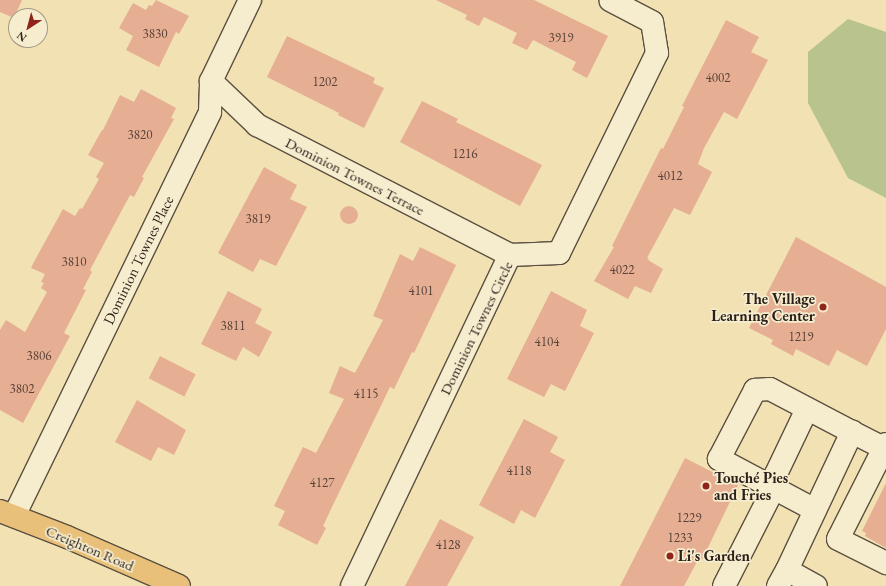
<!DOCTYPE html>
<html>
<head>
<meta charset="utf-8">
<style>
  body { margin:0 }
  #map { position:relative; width:886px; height:586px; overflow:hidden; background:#f1e1b3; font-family:"EB Garamond",serif }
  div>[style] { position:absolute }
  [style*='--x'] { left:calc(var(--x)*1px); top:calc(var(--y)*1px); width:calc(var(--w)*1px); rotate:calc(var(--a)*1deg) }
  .green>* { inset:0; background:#b8c38e }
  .building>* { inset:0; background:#e6ae93; transform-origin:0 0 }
  .round { border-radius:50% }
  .roads { filter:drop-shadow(1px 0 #5c5040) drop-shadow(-1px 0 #5c5040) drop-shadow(0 1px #5c5040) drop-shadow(0 -1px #5c5040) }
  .minor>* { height:22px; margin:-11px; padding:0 11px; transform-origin:11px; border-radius:11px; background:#f6ecce }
  .major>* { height:22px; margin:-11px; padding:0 11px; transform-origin:11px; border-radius:11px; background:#e8c07a }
  .dots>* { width:11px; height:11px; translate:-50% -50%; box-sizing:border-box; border:2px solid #f6ecce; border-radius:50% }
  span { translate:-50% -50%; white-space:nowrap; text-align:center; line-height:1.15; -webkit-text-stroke:3.5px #f6ecce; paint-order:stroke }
  .number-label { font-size:13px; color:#594338 }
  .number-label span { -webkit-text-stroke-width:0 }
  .street-label { font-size:15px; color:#2a1f19 }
  .poi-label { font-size:15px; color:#2a1f19; font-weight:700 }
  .right { translate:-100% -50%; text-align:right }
  .left { translate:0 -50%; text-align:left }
  .north { position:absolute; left:8px; top:8px; width:40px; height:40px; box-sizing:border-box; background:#f6ecce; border:1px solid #a49a86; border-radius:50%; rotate:216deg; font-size:11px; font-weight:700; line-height:16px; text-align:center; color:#2a1f19 }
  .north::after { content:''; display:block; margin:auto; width:14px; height:18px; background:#8f2418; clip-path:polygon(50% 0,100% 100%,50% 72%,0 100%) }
</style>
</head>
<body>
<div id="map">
  <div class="green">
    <i style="clip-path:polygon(848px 19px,886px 32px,886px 198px,848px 178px,808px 103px,808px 52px)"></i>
  </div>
  <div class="building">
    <i style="clip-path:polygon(0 0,22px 0,14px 18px,0 12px)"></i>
    <i style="clip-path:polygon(156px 0,189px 16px,179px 34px,176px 32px,159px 67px,126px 50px,133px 36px,119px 28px,133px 3px,146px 10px,149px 5px,152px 6px)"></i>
    <i style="clip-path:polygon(436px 0,534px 0,608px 36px,587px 78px,572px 70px,576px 62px,533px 40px,527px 50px,512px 43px,517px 33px,484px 17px,479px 26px,465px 19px,467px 15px)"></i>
    <i style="clip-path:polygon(726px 20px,759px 37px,751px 52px,768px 60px,737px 119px,724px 112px,704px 148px,698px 164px,712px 172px,690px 215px,674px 208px,647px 258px,649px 259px,648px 260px,663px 269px,651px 293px,635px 286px,628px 299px,594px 281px,614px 247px,612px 246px,661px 148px,663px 149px,684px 107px,682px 106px)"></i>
    <i style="clip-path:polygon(287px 36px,375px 78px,373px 83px,384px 88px,364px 128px,338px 115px,339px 113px,267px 77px)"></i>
    <i style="clip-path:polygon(141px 89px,176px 108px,171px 118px,174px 119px,142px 177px,144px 178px,134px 197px,130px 195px,90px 270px,92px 272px,83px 289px,86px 290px,64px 333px,70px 336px,23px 423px,0 410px,0 330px,6px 320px,25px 332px,47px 292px,41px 288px,44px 283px,41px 282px,45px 274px,31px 268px,35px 260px,63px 209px,75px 216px,80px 208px,82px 209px,99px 179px,96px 177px,104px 163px,88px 155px,102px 130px,103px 130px,120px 95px,134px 102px)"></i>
    <i style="clip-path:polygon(422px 101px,458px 119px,456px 122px,542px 165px,520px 206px,400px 142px)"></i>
    <i style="clip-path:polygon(264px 167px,297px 185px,290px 199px,307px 207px,276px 266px,260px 259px,253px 272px,218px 253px)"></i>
    <i class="round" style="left:340px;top:206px;width:18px;height:18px"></i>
    <i style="clip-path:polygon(796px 237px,886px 287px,886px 329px,867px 366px,837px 350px,829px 366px,796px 349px,793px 356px,771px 344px,773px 340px,749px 328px)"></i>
    <i style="clip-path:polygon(420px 247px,456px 265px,414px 353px,412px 352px,394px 389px,390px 387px,332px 507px,323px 526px,326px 528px,317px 545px,278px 525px,285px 511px,274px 506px,303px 447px,316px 453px,344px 399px,329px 393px,340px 366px,355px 373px,383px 320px,373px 316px,400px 254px,413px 261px)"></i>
    <i style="clip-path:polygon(228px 291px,262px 309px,255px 323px,272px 332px,259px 357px,243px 347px,236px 361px,201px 344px)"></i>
    <i style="clip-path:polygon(551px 291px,587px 310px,580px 326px,594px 333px,565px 391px,551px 384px,544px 397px,507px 379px)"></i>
    <i style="left:160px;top:356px;width:40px;height:25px;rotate:27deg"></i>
    <i style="clip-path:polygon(137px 400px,186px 430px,174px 455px,158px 447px,151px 461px,115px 442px)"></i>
    <i style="clip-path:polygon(524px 419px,558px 437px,550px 452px,565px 460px,535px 518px,521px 510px,514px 524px,479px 505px)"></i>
    <i style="clip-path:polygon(685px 458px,738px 485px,702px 560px,699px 558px,684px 586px,620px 586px)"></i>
    <i style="clip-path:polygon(886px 483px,886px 548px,865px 536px,866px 533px,862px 531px)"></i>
    <i style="clip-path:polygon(440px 519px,474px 537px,447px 586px,405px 586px)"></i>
  </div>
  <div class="roads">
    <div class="minor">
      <i style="--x:211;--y:81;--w:64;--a:43.7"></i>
      <i style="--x:257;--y:125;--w:284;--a:27.2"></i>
      <i style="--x:886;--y:444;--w:106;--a:116.8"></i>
      <i style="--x:838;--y:539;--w:54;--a:26.6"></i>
      <i style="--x:815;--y:510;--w:109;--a:-152"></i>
      <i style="--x:719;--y:459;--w:78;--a:-62.4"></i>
      <i style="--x:755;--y:390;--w:15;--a:-4"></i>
      <i style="--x:770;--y:389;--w:93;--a:27.7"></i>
      <i style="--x:14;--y:516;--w:449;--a:-64.1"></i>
      <i style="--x:210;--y:112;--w:31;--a:-88"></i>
      <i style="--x:211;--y:81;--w:90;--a:-64.3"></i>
      <i style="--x:787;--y:570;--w:153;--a:-64.8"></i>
      <i style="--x:852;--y:432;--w:38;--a:27"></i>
      <i style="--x:352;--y:586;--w:367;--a:-64.5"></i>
      <i style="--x:510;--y:255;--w:49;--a:-2.3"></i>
      <i style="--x:559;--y:253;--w:223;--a:-63.9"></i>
      <i style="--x:657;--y:53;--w:31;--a:-99"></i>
      <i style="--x:652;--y:22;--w:47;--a:-152.4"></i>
      <i style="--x:724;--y:586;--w:110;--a:-63"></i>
      <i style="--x:774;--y:488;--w:14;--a:-82"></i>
      <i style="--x:776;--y:474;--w:72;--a:-64.5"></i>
      <i style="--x:778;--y:586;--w:18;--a:-61"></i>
      <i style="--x:787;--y:570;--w:33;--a:29"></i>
    </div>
    <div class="major">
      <i style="--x:0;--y:511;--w:72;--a:21.2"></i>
      <i style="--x:67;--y:537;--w:122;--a:23.6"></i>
    </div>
  </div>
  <div class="dots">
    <i style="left:823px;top:307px;background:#8f2418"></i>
    <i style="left:706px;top:486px;background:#8f2418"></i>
    <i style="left:670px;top:556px;background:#8f2418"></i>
  </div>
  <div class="number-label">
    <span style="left:155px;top:34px">3830</span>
    <span style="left:561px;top:38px">3919</span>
    <span style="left:718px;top:78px">4002</span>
    <span style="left:325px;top:82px">1202</span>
    <span style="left:140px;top:135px">3820</span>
    <span style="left:465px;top:154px">1216</span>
    <span style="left:670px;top:176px">4012</span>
    <span style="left:258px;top:219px">3819</span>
    <span style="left:74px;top:262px">3810</span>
    <span style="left:622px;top:270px">4022</span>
    <span style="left:421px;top:291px">4101</span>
    <span style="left:233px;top:326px">3811</span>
    <span style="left:801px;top:337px">1219</span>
    <span style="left:547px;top:342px">4104</span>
    <span style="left:39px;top:356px">3806</span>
    <span style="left:22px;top:389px">3802</span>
    <span style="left:366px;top:394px">4115</span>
    <span style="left:519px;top:471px">4118</span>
    <span style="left:322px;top:483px">4127</span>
    <span style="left:689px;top:518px">1229</span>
    <span style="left:680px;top:538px">1233</span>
    <span style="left:448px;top:545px">4128</span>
  </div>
  <div class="street-label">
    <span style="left:355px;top:176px;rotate:27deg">Dominion Townes Terrace</span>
    <span style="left:138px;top:260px;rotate:-64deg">Dominion Townes Place</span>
    <span style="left:476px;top:328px;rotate:-64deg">Dominion Townes Circle</span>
    <span style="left:90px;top:548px;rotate:23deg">Creighton Road</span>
  </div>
  <div class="poi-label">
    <span class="right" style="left:815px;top:307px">The Village<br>Learning Center</span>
    <span class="left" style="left:714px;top:486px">Touché Pies<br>and Fries</span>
    <span class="left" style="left:678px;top:556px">Li's Garden</span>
  </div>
  <div class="north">N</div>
</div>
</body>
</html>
